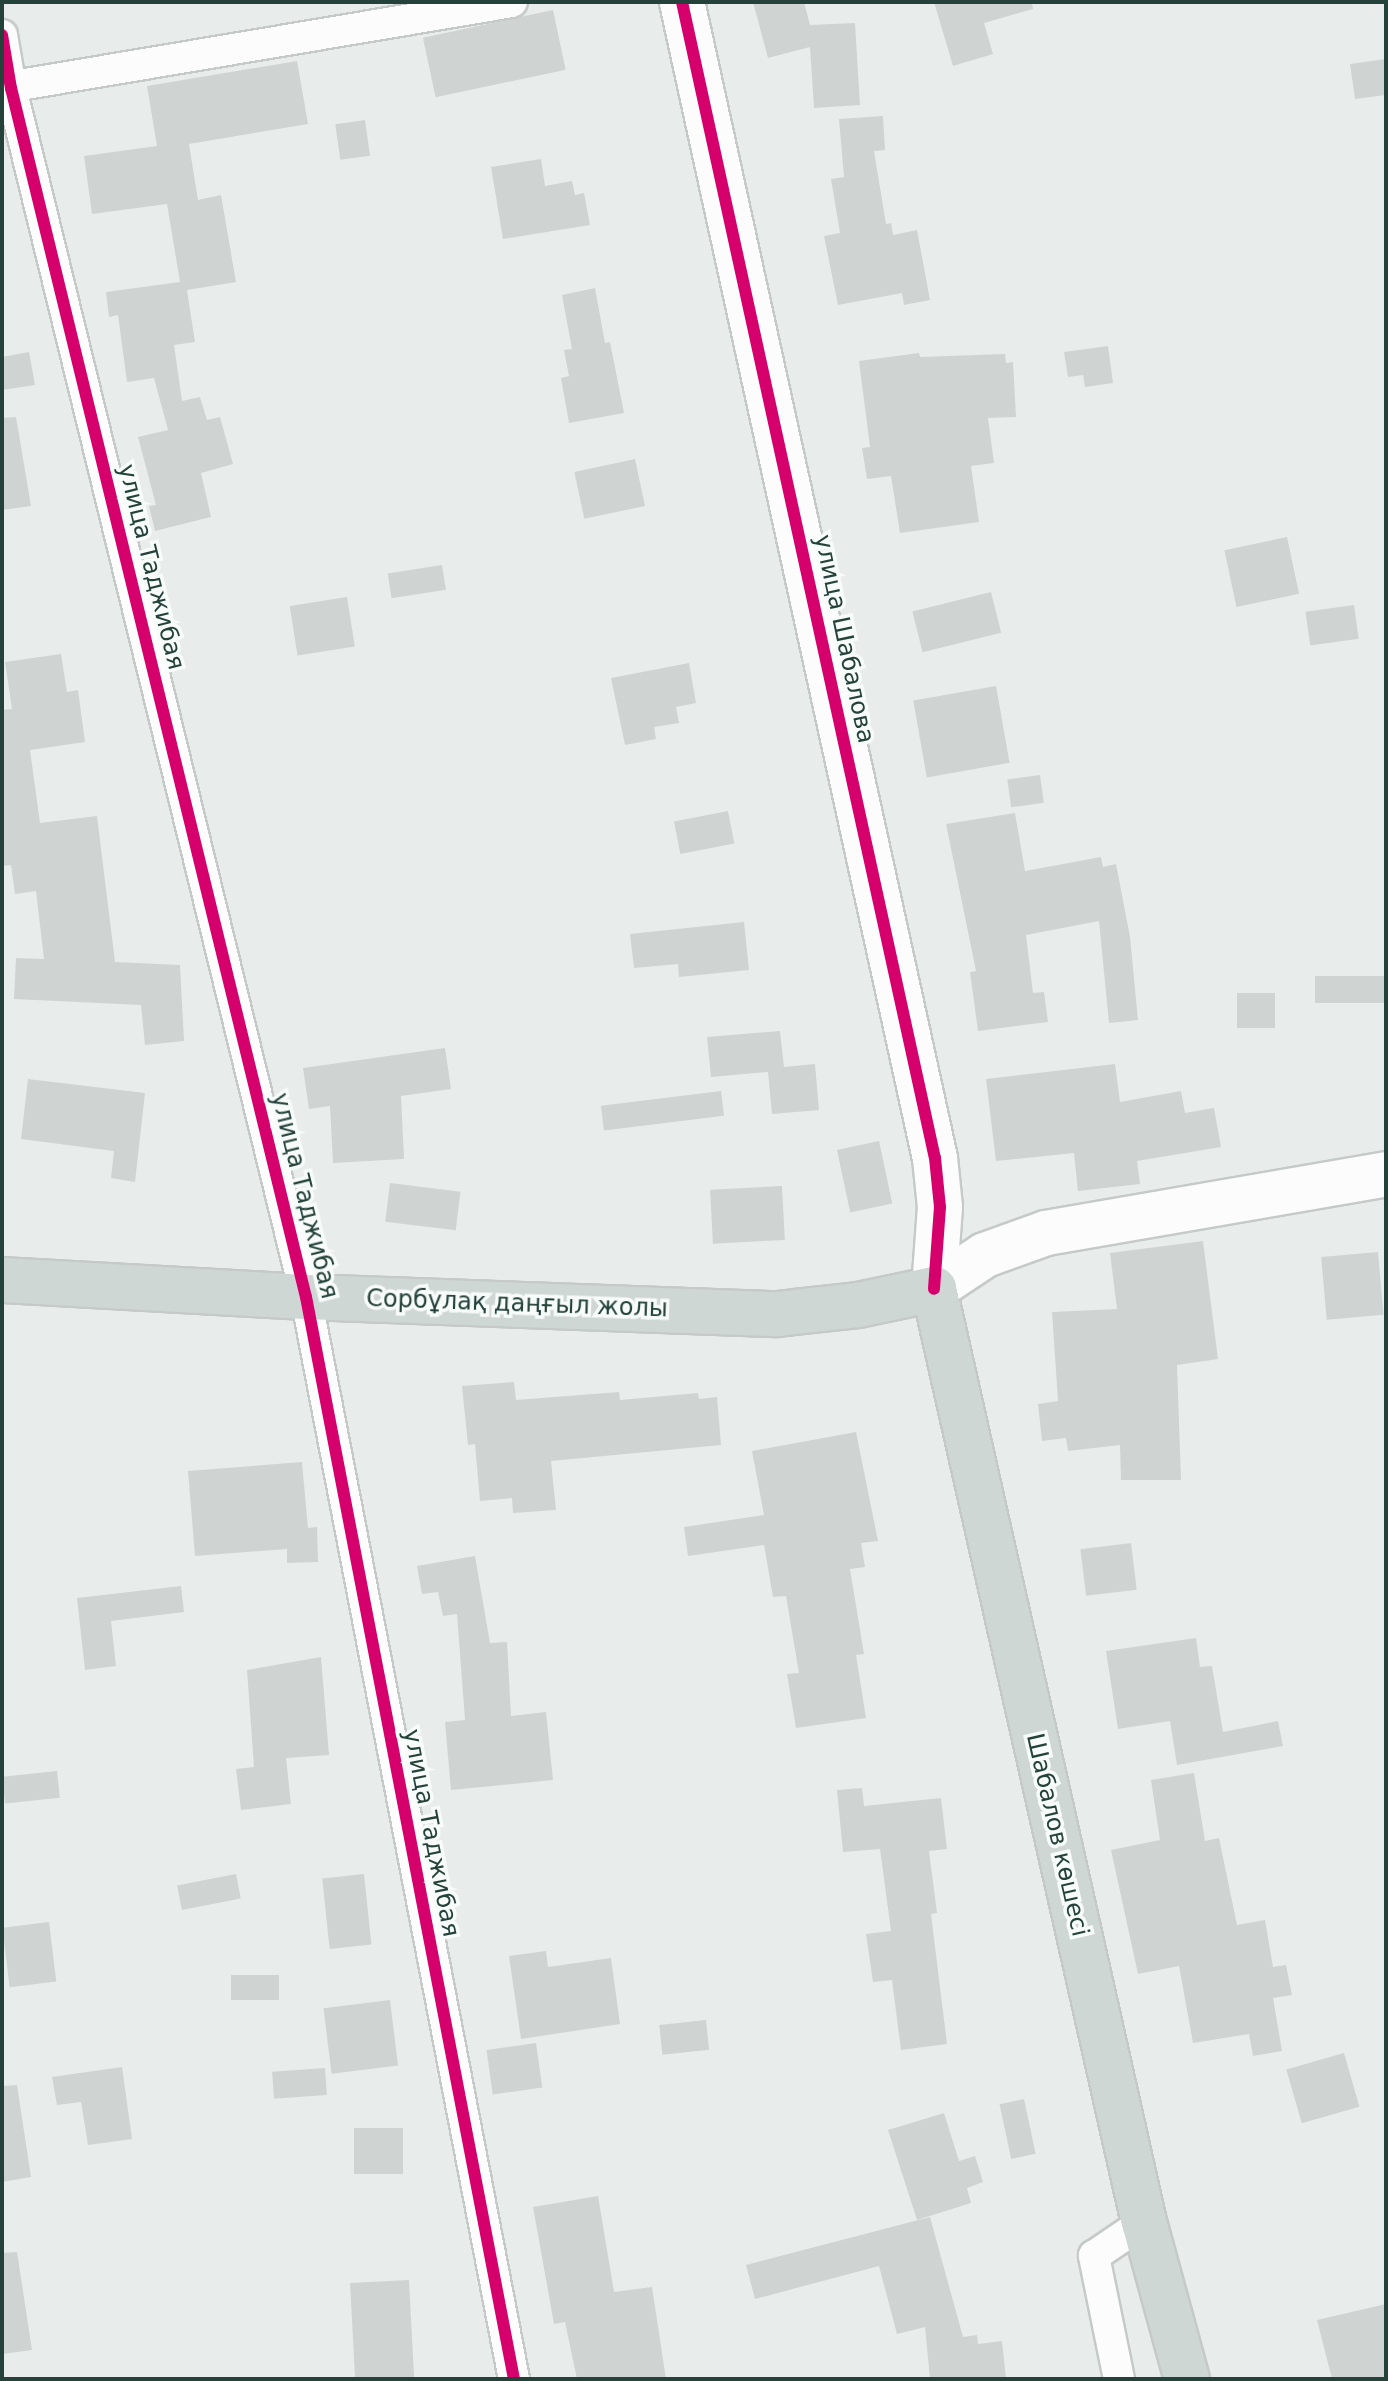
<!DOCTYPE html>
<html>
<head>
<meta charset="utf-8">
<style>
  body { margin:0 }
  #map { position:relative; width:1388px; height:2381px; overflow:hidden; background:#e8edeb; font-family:"DejaVu Sans",sans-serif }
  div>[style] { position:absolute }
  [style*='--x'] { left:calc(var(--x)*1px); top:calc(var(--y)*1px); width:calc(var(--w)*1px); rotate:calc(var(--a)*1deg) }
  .building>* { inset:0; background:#cfd4d2; transform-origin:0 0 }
  .roads { filter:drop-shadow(2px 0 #c5cac8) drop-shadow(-2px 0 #c5cac8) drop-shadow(0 2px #c5cac8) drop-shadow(0 -2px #c5cac8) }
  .street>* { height:30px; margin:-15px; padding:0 15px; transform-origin:15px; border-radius:15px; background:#fcfcfc }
  .secondary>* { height:44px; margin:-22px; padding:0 22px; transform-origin:22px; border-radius:22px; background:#fcfcfc }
  .primary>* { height:44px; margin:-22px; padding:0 22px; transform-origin:22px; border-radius:22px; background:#cfd7d5 }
  .cycleway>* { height:12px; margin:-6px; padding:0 6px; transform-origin:6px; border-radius:6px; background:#d6006c }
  span { translate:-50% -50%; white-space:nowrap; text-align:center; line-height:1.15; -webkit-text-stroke:7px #f7fbf9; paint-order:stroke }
  .street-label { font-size:24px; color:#24423a }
  .frame { position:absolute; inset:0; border:4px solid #24423a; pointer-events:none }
</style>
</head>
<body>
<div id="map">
  <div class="building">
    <i style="clip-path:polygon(753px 2px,804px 2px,810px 25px,855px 23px,860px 105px,814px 108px,810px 47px,768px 58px)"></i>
    <i style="clip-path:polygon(934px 2px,1032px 2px,1033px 9px,984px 23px,993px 54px,953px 66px)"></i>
    <i style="left:553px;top:10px;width:61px;height:133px;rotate:78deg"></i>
    <i style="clip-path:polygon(1386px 59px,1386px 95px,1355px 99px,1350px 64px)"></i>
    <i style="clip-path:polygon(297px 61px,308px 124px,189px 144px,198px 200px,221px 195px,236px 282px,187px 290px,195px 342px,174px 345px,182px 401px,200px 397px,207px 420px,220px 417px,233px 464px,201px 473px,211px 517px,155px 531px,149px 506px,156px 505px,138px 437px,168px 430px,154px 378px,127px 382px,118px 315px,109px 317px,106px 292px,180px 282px,167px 204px,92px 214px,84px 156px,157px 146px,147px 86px)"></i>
    <i style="clip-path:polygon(883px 116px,885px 150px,874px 151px,886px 224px,891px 223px,893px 235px,917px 230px,930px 300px,904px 305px,902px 293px,838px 305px,824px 236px,840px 233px,831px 179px,844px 177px,839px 119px)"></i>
    <i style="left:365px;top:120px;width:36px;height:30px;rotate:82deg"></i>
    <i style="clip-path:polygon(541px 159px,545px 186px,572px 181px,575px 195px,584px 193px,590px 225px,503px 239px,491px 167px)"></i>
    <i style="clip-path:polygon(595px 288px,605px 343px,610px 342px,624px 413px,569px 423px,561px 378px,569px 376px,564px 350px,572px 349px,562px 295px)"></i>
    <i style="clip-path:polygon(1108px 346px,1113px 383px,1085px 387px,1083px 375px,1068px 377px,1064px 352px)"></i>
    <i style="clip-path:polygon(29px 352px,35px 385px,2px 390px,2px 357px)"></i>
    <i style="clip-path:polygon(919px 353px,920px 357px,1005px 354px,1006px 363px,1013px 362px,1016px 417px,988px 418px,994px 463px,971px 466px,979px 522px,900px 533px,891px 476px,867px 479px,862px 448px,870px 447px,859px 361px)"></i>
    <i style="clip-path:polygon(16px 417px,31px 506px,2px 510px,2px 418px)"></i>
    <i style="left:635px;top:459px;width:48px;height:62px;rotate:78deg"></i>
    <i style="left:1287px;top:537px;width:58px;height:64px;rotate:78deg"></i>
    <i style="left:442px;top:565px;width:25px;height:55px;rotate:81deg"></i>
    <i style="left:991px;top:592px;width:42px;height:81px;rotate:76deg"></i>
    <i style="left:347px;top:597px;width:50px;height:58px;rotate:81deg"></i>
    <i style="left:1354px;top:605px;width:34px;height:49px;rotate:82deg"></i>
    <i style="clip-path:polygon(61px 654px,67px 692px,78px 690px,85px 742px,30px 750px,40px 823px,97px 816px,115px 962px,180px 965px,184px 1041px,145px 1045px,141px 1005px,14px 999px,16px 958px,44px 959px,36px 891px,15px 894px,11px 865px,2px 866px,2px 710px,12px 709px,5px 662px)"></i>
    <i style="clip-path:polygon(689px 663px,696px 703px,676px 707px,679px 723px,654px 727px,656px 739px,625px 745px,611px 678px)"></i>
    <i style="left:996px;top:686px;width:78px;height:84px;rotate:80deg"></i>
    <i style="left:1040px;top:775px;width:28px;height:33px;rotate:82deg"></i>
    <i style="left:728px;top:811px;width:33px;height:55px;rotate:79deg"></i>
    <i style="clip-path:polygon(1015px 813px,1025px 871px,1101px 857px,1103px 867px,1116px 864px,1130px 937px,1138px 1020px,1109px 1023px,1099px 921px,1026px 935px,1033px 993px,1044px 992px,1048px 1022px,978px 1031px,970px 972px,976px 971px,946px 824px)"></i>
    <i style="clip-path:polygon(744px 922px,749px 970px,679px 977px,678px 964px,634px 968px,630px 934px)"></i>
    <i style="left:1315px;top:976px;width:69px;height:27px"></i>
    <i style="left:1237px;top:993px;width:38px;height:35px"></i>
    <i style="clip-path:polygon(780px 1031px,784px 1067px,815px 1064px,819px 1110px,772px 1114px,768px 1072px,711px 1077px,707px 1037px)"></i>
    <i style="clip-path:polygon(445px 1048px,451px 1089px,401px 1096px,404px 1159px,333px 1163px,330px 1106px,309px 1109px,303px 1068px)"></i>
    <i style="clip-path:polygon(1115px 1064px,1120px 1102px,1181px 1091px,1185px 1113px,1214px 1108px,1221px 1147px,1137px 1161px,1140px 1184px,1078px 1191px,1074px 1153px,996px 1161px,986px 1079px)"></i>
    <i style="clip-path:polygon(28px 1079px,145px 1093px,135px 1182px,111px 1178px,114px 1151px,21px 1139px)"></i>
    <i style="left:721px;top:1091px;width:25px;height:121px;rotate:83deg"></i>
    <i style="left:879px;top:1141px;width:64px;height:43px;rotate:78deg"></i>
    <i style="left:390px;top:1183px;width:71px;height:39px;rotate:7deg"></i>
    <i style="left:782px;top:1186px;width:54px;height:72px;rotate:87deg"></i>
    <i style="clip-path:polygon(1203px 1241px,1218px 1359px,1177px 1365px,1181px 1480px,1121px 1480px,1120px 1445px,1068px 1451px,1066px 1438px,1042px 1441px,1038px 1404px,1058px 1401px,1052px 1312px,1117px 1309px,1110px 1253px)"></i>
    <i style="left:1378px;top:1252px;width:63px;height:57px;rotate:85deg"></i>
    <i style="clip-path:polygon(514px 1382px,516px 1400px,619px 1392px,620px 1400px,698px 1393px,699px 1399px,717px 1397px,721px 1445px,551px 1461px,556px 1510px,513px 1513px,512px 1498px,480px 1501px,475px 1444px,468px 1445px,462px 1386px)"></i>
    <i style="clip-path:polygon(856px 1432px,878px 1541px,861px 1543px,865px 1567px,850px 1569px,864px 1654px,856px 1655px,866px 1718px,796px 1728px,787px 1674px,799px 1673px,786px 1596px,773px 1597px,764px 1545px,688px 1556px,684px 1527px,764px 1515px,752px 1451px)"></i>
    <i style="clip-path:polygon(302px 1462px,308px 1528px,317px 1527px,318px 1562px,287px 1563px,287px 1549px,195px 1556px,188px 1471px)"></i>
    <i style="left:1131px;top:1543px;width:47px;height:51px;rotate:83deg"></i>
    <i style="clip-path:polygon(475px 1556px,490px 1643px,507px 1642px,511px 1716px,546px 1712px,553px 1780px,451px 1790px,445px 1722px,465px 1720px,457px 1614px,443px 1616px,438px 1592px,422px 1594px,417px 1566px)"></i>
    <i style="clip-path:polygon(181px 1586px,184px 1612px,111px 1621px,116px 1666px,85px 1670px,77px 1598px)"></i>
    <i style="clip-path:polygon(1196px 1638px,1200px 1667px,1212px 1666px,1223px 1732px,1278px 1721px,1283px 1746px,1177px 1765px,1170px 1721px,1118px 1729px,1106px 1651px)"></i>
    <i style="clip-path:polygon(321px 1657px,329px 1755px,286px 1758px,291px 1804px,241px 1810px,236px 1769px,254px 1767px,247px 1670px)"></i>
    <i style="left:57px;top:1771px;width:27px;height:55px;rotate:84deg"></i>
    <i style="clip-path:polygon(1194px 1773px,1205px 1841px,1219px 1838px,1237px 1925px,1265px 1920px,1273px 1967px,1286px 1965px,1292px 1995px,1273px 1998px,1282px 2051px,1253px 2056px,1249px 2034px,1193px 2043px,1179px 1966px,1138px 1974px,1111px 1850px,1160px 1840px,1151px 1780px)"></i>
    <i style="clip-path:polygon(862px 1788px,864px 1806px,941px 1798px,947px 1849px,929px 1851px,937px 1913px,931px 1914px,947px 2044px,901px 2050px,892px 1980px,873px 1982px,866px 1934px,891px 1931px,880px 1849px,843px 1852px,837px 1790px)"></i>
    <i style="left:236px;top:1874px;width:25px;height:60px;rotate:79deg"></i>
    <i style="left:364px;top:1874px;width:71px;height:42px;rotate:84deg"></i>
    <i style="left:49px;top:1922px;width:60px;height:47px;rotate:83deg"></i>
    <i style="clip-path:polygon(546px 1951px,548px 1967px,611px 1958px,620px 2024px,521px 2039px,509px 1956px)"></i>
    <i style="left:231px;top:1975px;width:48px;height:25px"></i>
    <i style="left:390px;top:2000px;width:66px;height:67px;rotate:83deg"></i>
    <i style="left:706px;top:2020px;width:30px;height:47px;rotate:84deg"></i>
    <i style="left:536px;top:2043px;width:45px;height:50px;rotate:82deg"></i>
    <i style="left:1344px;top:2053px;width:56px;height:60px;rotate:74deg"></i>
    <i style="clip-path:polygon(122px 2067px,132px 2139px,88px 2145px,81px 2102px,57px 2105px,52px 2077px)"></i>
    <i style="left:325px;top:2068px;width:27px;height:53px;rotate:86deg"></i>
    <i style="clip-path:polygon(17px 2085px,31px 2177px,2px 2182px,2px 2086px)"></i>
    <i style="left:1024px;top:2099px;width:56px;height:25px;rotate:78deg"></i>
    <i style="clip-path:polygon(944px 2113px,959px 2161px,975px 2156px,983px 2182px,967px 2188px,971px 2203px,917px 2220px,888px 2130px)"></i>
    <i style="left:354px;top:2128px;width:49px;height:46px"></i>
    <i style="clip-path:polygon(598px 2196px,614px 2292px,652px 2287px,666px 2379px,577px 2379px,565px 2322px,554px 2324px,533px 2207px)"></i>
    <i style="clip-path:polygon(930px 2217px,963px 2337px,977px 2335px,978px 2344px,1002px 2341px,1006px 2379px,930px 2379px,925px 2327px,897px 2334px,879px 2266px,755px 2299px,746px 2265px)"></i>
    <i style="clip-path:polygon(17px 2252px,32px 2350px,2px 2354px,2px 2253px)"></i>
    <i style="left:409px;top:2280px;width:99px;height:59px;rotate:87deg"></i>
    <i style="clip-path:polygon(1386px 2304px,1386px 2379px,1332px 2379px,1317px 2320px)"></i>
  </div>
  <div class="roads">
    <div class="street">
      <i style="--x:2;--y:35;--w:54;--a:80.4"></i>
      <i style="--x:11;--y:88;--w:1244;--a:76.29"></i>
      <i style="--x:306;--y:1297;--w:1102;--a:79.12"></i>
      <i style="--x:2;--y:88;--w:517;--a:-9.57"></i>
      <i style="--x:1119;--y:2379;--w:126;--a:-101.5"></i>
      <i style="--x:1094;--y:2256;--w:60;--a:-34.2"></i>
    </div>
    <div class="secondary">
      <i style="--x:682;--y:2;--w:1183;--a:77.66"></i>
      <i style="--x:935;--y:1158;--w:49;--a:84.2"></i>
      <i style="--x:940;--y:1207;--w:82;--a:94.2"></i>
      <i style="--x:934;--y:1289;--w:61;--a:-33.7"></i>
      <i style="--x:985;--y:1255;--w:65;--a:-19.8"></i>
      <i style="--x:1046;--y:1233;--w:345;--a:-9.8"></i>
    </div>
    <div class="primary">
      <i style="--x:2;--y:1280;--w:304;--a:3.2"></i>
      <i style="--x:306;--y:1297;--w:471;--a:2.1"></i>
      <i style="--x:777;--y:1314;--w:81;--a:-6.3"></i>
      <i style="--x:858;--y:1305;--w:78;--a:-11.9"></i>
      <i style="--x:934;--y:1289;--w:956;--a:77.32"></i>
      <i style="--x:1144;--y:2222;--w:163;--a:74.7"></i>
    </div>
  </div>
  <div class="cycleway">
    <i style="--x:682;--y:2;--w:1183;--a:77.66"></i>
    <i style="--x:935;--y:1158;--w:49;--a:84.2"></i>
    <i style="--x:940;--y:1207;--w:82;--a:94.2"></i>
    <i style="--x:2;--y:35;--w:54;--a:80.4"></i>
    <i style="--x:11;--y:88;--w:1244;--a:76.29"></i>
    <i style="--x:306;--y:1297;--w:1102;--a:79.12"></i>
  </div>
  <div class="street-label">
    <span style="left:151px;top:567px;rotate:76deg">улица Таджибая</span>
    <span style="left:844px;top:639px;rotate:78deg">улица Шабалова</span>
    <span style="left:304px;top:1196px;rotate:76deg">улица Таджибая</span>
    <span style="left:517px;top:1304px;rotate:2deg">Сорбұлақ даңғыл жолы</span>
    <span style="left:431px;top:1833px;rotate:79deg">улица Таджибая</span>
    <span style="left:1057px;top:1835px;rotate:77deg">Шабалов көшесі</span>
  </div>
  <div class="frame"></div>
</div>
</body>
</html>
